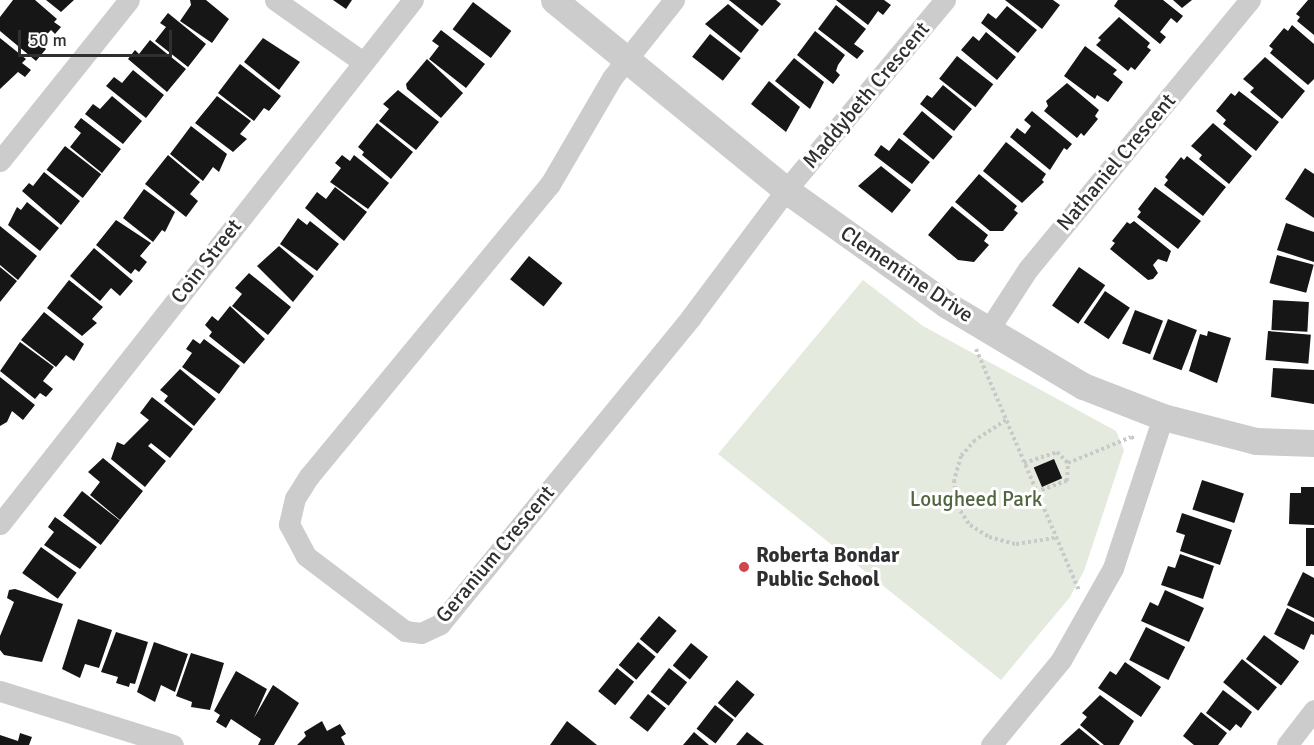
<!DOCTYPE html>
<html>
<head>
<meta charset="utf-8">
<style>
  body { margin:0 }
  #map { position:relative; width:1314px; height:745px; overflow:hidden; background:#fff; font-family:Signika,sans-serif }
  div>[style] { position:absolute }
  [style*='--x'] { left:calc(var(--x)*1px); top:calc(var(--y)*1px); width:calc(var(--w)*1px); rotate:calc(var(--a)*1deg) }
  .green>* { inset:0; background:#e5eade }
  .building>* { inset:0; background:#161616; transform-origin:0 0 }
  .path>* { height:4px; margin-top:-2px; transform-origin:0; background:repeating-linear-gradient(90deg,#c9c9c9 0 3px,transparent 0 6px) }
  .minor>* { height:21px; margin:-10.5px; padding:0 10.5px; transform-origin:10.5px; border-radius:10.5px; background:#ccc }
  .tertiary>* { height:27px; margin:-13.5px; padding:0 13.5px; transform-origin:13.5px; border-radius:13.5px; background:#ccc }
  .dots>* { width:16px; height:16px; translate:-50% -50%; box-sizing:border-box; border:3px solid #fff; border-radius:50% }
  span { translate:-50% -50%; white-space:nowrap; text-align:center; line-height:1.15; -webkit-text-stroke:6px #fff; paint-order:stroke }
  .street-label { font-size:21px; color:#2f2f2f }
  .park-label { font-size:21px; color:#526541 }
  .poi-label { font-size:21px; color:#2f2f2f; font-weight:700 }
  .left { translate:0 -50%; text-align:left }
  .scale { position:absolute; left:18px; top:30px; width:154px; height:27px; box-sizing:border-box; border:3px solid #2f2f2f; border-top:0; padding-left:8px; font-size:18px; line-height:21px; white-space:nowrap; color:#2f2f2f; -webkit-text-stroke:4px #fff; paint-order:stroke }
</style>
</head>
<body>
<div id="map">
  <div class="green">
    <i style="clip-path:polygon(863px 280px,923px 326px,1116px 431px,1124px 450px,1084px 571px,1070px 597px,1001px 680px,718px 454px)"></i>
  </div>
  <div class="building">
    <i style="clip-path:polygon(13px 0,35px 0,57px 19px,54px 22px,61px 27px,55px 34px,51px 30px,39px 43px,46px 49px,36px 61px,0 31px,0 17px)"></i>
    <i style="clip-path:polygon(46px 0,74px 0,61px 12px)"></i>
    <i style="clip-path:polygon(190px 0,206px 0,229px 19px,212px 43px,180px 21px,191px 5px)"></i>
    <i style="clip-path:polygon(333px 0,352px 0,346px 9px)"></i>
    <i style="clip-path:polygon(729px 0,776px 0,781px 4px,762px 26px)"></i>
    <i style="clip-path:polygon(836px 0,884px 0,891px 5px,883px 15px,878px 11px,868px 25px)"></i>
    <i style="clip-path:polygon(1005px 0,1053px 0,1060px 5px,1042px 29px)"></i>
    <i style="clip-path:polygon(1118px 0,1163px 0,1183px 16px,1177px 23px,1171px 18px,1160px 32px,1166px 37px,1160px 44px,1114px 6px)"></i>
    <i style="clip-path:polygon(1173px 0,1192px 0,1182px 8px)"></i>
    <i style="clip-path:polygon(1308px 0,1314px 0,1314px 35px,1297px 21px,1300px 17px,1296px 14px)"></i>
    <i style="left:473px;top:2px;width:48px;height:34px;rotate:37deg"></i>
    <i style="clip-path:polygon(728px 4px,759px 30px,741px 53px,705px 24px)"></i>
    <i style="clip-path:polygon(836px 5px,866px 29px,854px 44px,864px 51px,857px 59px,818px 29px)"></i>
    <i style="clip-path:polygon(1007px 6px,1037px 30px,1018px 53px,981px 23px,988px 13px,996px 19px)"></i>
    <i style="clip-path:polygon(168px 13px,206px 44px,188px 67px,155px 41px,166px 27px,160px 23px)"></i>
    <i style="clip-path:polygon(1119px 17px,1150px 43px,1147px 47px,1151px 50px,1135px 70px,1131px 67px,1128px 71px,1096px 45px,1101px 40px,1098px 38px)"></i>
    <i style="clip-path:polygon(1292px 25px,1314px 44px,1314px 79px,1308px 85px,1270px 53px,1273px 49px,1269px 46px,1284px 28px,1288px 31px)"></i>
    <i style="clip-path:polygon(441px 30px,485px 64px,466px 88px,429px 59px,439px 46px,432px 41px)"></i>
    <i style="clip-path:polygon(815px 31px,845px 55px,838px 65px,836px 71px,840px 75px,833px 84px,797px 55px)"></i>
    <i style="clip-path:polygon(986px 32px,1016px 57px,997px 80px,961px 50px,973px 36px,979px 41px)"></i>
    <i style="left:710px;top:34px;width:39px;height:29px;rotate:38deg"></i>
    <i style="clip-path:polygon(0 38px,26px 59px,22px 63px,31px 70px,25px 77px,18px 72px,0 89px)"></i>
    <i style="clip-path:polygon(263px 38px,300px 62px,279px 90px,244px 62px)"></i>
    <i style="clip-path:polygon(150px 40px,186px 69px,167px 92px,128px 59px,135px 50px,139px 54px)"></i>
    <i style="clip-path:polygon(1085px 46px,1117px 70px,1113px 74px,1123px 82px,1108px 102px,1097px 95px,1095px 99px,1064px 76px)"></i>
    <i style="left:957px;top:56px;width:46px;height:29px;rotate:38deg"></i>
    <i style="clip-path:polygon(1265px 57px,1305px 91px,1282px 119px,1250px 92px,1254px 88px,1243px 79px)"></i>
    <i style="clip-path:polygon(794px 58px,824px 82px,810px 109px,775px 81px)"></i>
    <i style="clip-path:polygon(427px 59px,463px 93px,441px 118px,407px 89px,406px 84px)"></i>
    <i style="clip-path:polygon(240px 64px,281px 96px,269px 111px,264px 108px,254px 121px,218px 93px)"></i>
    <i style="clip-path:polygon(133px 70px,164px 95px,146px 118px,106px 86px,114px 77px,122px 83px)"></i>
    <i style="clip-path:polygon(769px 81px,800px 107px,786px 132px,751px 104px)"></i>
    <i style="clip-path:polygon(1067px 83px,1099px 110px,1095px 116px,1098px 119px,1084px 136px,1081px 133px,1077px 138px,1044px 111px,1048px 106px,1046px 101px)"></i>
    <i style="clip-path:polygon(943px 85px,972px 109px,954px 131px,920px 104px,927px 95px,932px 98px)"></i>
    <i style="clip-path:polygon(398px 90px,439px 122px,416px 150px,379px 121px,389px 109px,383px 104px)"></i>
    <i style="clip-path:polygon(1239px 91px,1279px 122px,1256px 151px,1223px 124px,1226px 120px,1216px 111px,1231px 93px,1235px 96px)"></i>
    <i style="clip-path:polygon(112px 96px,142px 121px,123px 144px,85px 114px,93px 104px,100px 109px)"></i>
    <i style="clip-path:polygon(217px 96px,251px 121px,240px 134px,247px 139px,233px 152px,195px 123px)"></i>
    <i style="left:922px;top:111px;width:40px;height:30px;rotate:40deg"></i>
    <i style="clip-path:polygon(1032px 111px,1072px 144px,1067px 150px,1064px 148px,1050px 170px,1010px 137px,1017px 128px,1025px 134px,1031px 126px,1024px 120px)"></i>
    <i style="clip-path:polygon(81px 118px,121px 149px,102px 173px,70px 147px,81px 133px,74px 127px)"></i>
    <i style="clip-path:polygon(377px 123px,413px 152px,391px 179px,362px 155px,364px 152px,358px 147px)"></i>
    <i style="clip-path:polygon(1213px 123px,1252px 156px,1229px 184px,1199px 159px,1202px 155px,1191px 146px)"></i>
    <i style="clip-path:polygon(191px 126px,227px 154px,219px 172px,213px 167px,203px 181px,170px 154px)"></i>
    <i style="clip-path:polygon(899px 138px,930px 162px,912px 184px,874px 155px,881px 145px,889px 151px)"></i>
    <i style="clip-path:polygon(1006px 142px,1046px 174px,1042px 180px,1044px 182px,1022px 203px,983px 171px)"></i>
    <i style="left:65px;top:146px;width:46px;height:30px;rotate:38deg"></i>
    <i style="clip-path:polygon(168px 155px,200px 182px,190px 194px,198px 201px,186px 217px,145px 184px)"></i>
    <i style="clip-path:polygon(342px 155px,350px 161px,354px 155px,389px 183px,368px 209px,330px 182px,341px 168px,335px 163px)"></i>
    <i style="clip-path:polygon(1187px 156px,1226px 187px,1203px 216px,1164px 185px,1168px 180px,1165px 177px,1181px 157px,1184px 160px)"></i>
    <i style="clip-path:polygon(881px 166px,911px 190px,892px 213px,858px 186px)"></i>
    <i style="clip-path:polygon(1305px 168px,1314px 174px,1314px 218px,1285px 199px)"></i>
    <i style="clip-path:polygon(44px 172px,80px 201px,61px 225px,22px 191px,29px 183px,33px 186px)"></i>
    <i style="clip-path:polygon(979px 174px,1017px 206px,1014px 210px,1018px 213px,1003px 231px,990px 231px,955px 202px)"></i>
    <i style="clip-path:polygon(335px 187px,367px 212px,344px 241px,305px 208px,317px 192px,326px 199px)"></i>
    <i style="clip-path:polygon(1155px 187px,1201px 221px,1178px 249px,1137px 217px,1141px 212px,1138px 209px)"></i>
    <i style="clip-path:polygon(144px 189px,175px 212px,165px 232px,162px 230px,153px 242px,123px 218px)"></i>
    <i style="clip-path:polygon(27px 202px,59px 228px,40px 251px,8px 225px,17px 207px,21px 210px)"></i>
    <i style="clip-path:polygon(952px 206px,988px 235px,984px 241px,989px 245px,974px 262px,958px 260px,928px 235px)"></i>
    <i style="clip-path:polygon(298px 218px,307px 225px,310px 221px,339px 244px,317px 271px,280px 244px)"></i>
    <i style="clip-path:polygon(116px 220px,151px 243px,140px 256px,147px 262px,139px 272px,135px 269px,131px 274px,96px 245px)"></i>
    <i style="clip-path:polygon(1134px 221px,1171px 251px,1167px 262px,1158px 259px,1153px 265px,1158px 273px,1153px 279px,1148px 280px,1110px 249px,1115px 243px,1112px 241px,1127px 222px,1130px 224px)"></i>
    <i style="clip-path:polygon(1286px 223px,1314px 232px,1314px 262px,1277px 250px)"></i>
    <i style="clip-path:polygon(0 226px,37px 256px,18px 280px,0 265px)"></i>
    <i style="clip-path:polygon(279px 246px,314px 276px,293px 302px,257px 266px)"></i>
    <i style="clip-path:polygon(94px 248px,133px 281px,120px 296px,111px 288px,100px 301px,70px 276px)"></i>
    <i style="left:1277px;top:255px;width:38px;height:29px;rotate:15deg"></i>
    <i style="left:529px;top:256px;width:43px;height:30px;rotate:39deg"></i>
    <i style="clip-path:polygon(0 267px,17px 281px,0 302px)"></i>
    <i style="left:1079px;top:267px;width:32px;height:47px;rotate:35deg"></i>
    <i style="clip-path:polygon(249px 273px,291px 307px,268px 335px,232px 306px,242px 294px,235px 288px)"></i>
    <i style="clip-path:polygon(69px 280px,103px 307px,92px 319px,97px 323px,82px 336px,47px 308px)"></i>
    <i style="left:1105px;top:291px;width:30px;height:38px;rotate:34deg"></i>
    <i style="left:1273px;top:300px;width:36px;height:30px;rotate:3deg"></i>
    <i style="clip-path:polygon(230px 306px,265px 339px,244px 364px,209px 336px,212px 332px,205px 325px,212px 316px,218px 321px)"></i>
    <i style="left:1135px;top:310px;width:30px;height:36px;rotate:21deg"></i>
    <i style="clip-path:polygon(44px 312px,84px 344px,74px 361px,66px 355px,56px 367px,21px 340px)"></i>
    <i style="left:1168px;top:319px;width:31px;height:43px;rotate:21deg"></i>
    <i style="clip-path:polygon(1208px 331px,1231px 338px,1217px 383px,1189px 371px,1200px 334px,1207px 336px)"></i>
    <i style="left:1268px;top:331px;width:43px;height:29px;rotate:5deg"></i>
    <i style="clip-path:polygon(193px 339px,200px 344px,204px 339px,240px 366px,219px 394px,182px 367px,192px 353px,186px 349px)"></i>
    <i style="clip-path:polygon(20px 342px,54px 367px,43px 381px,53px 389px,46px 397px,40px 393px,35px 399px,0 371px)"></i>
    <i style="clip-path:polygon(1273px 368px,1314px 370px,1314px 404px,1271px 397px)"></i>
    <i style="clip-path:polygon(180px 369px,216px 399px,194px 426px,164px 401px,168px 396px,160px 390px)"></i>
    <i style="clip-path:polygon(0 377px,35px 405px,23px 420px,12px 411px,7px 422px,0 426px)"></i>
    <i style="clip-path:polygon(152px 397px,193px 429px,170px 458px,151px 443px,148px 446px,166px 461px,145px 487px,111px 459px,117px 442px,124px 445px,149px 420px,140px 413px)"></i>
    <i style="clip-path:polygon(103px 458px,143px 491px,120px 520px,90px 495px,100px 482px,88px 472px)"></i>
    <i style="left:1054px;top:459px;width:21px;height:22px;rotate:67deg"></i>
    <i style="left:1202px;top:480px;width:44px;height:31px;rotate:18deg"></i>
    <i style="clip-path:polygon(1301px 487px,1314px 487px,1314px 525px,1289px 524px,1290px 493px,1301px 493px)"></i>
    <i style="left:82px;top:491px;width:48px;height:31px;rotate:38deg"></i>
    <i style="clip-path:polygon(1182px 513px,1232px 530px,1220px 565px,1180px 551px,1185px 535px,1176px 532px)"></i>
    <i style="clip-path:polygon(55px 517px,97px 547px,80px 569px,44px 545px,54px 532px,48px 527px)"></i>
    <i style="left:1306px;top:528px;width:8px;height:38px"></i>
    <i style="left:41px;top:547px;width:44px;height:32px;rotate:36deg"></i>
    <i style="clip-path:polygon(1180px 554px,1214px 566px,1203px 599px,1161px 585px,1168px 566px,1175px 568px)"></i>
    <i style="clip-path:polygon(1303px 572px,1314px 578px,1314px 618px,1287px 605px)"></i>
    <i style="clip-path:polygon(15px 589px,63px 604px,42px 662px,4px 655px,0 650px,0 636px,14px 602px,7px 598px,9px 590px)"></i>
    <i style="clip-path:polygon(1165px 590px,1204px 608px,1189px 642px,1141px 621px,1150px 602px,1158px 606px)"></i>
    <i style="clip-path:polygon(1287px 608px,1314px 622px,1314px 635px,1311px 634px,1304px 650px,1274px 634px)"></i>
    <i style="left:659px;top:616px;width:23px;height:30px;rotate:40deg"></i>
    <i style="clip-path:polygon(78px 619px,112px 630px,99px 668px,85px 664px,80px 678px,62px 669px)"></i>
    <i style="left:1146px;top:627px;width:44px;height:37px;rotate:27deg"></i>
    <i style="clip-path:polygon(116px 632px,148px 642px,135px 684px,130px 683px,129px 687px,116px 683px,118px 677px,101px 672px)"></i>
    <i style="left:1264px;top:635px;width:44px;height:30px;rotate:37deg"></i>
    <i style="clip-path:polygon(154px 642px,188px 654px,175px 692px,161px 685px,155px 702px,137px 692px)"></i>
    <i style="left:638px;top:642px;width:23px;height:30px;rotate:40deg"></i>
    <i style="left:691px;top:643px;width:22px;height:29px;rotate:39deg"></i>
    <i style="clip-path:polygon(191px 653px,224px 663px,210px 710px,191px 707px,192px 702px,176px 696px)"></i>
    <i style="left:1242px;top:659px;width:45px;height:30px;rotate:39deg"></i>
    <i style="clip-path:polygon(1125px 662px,1161px 687px,1141px 717px,1098px 688px,1110px 671px,1116px 675px)"></i>
    <i style="left:617px;top:668px;width:22px;height:30px;rotate:39deg"></i>
    <i style="left:669px;top:668px;width:23px;height:30px;rotate:38deg"></i>
    <i style="clip-path:polygon(236px 671px,267px 689px,254px 718px,273px 685px,299px 703px,274px 745px,258px 745px,261px 739px,231px 719px,226px 728px,216px 722px,220px 715px,214px 711px)"></i>
    <i style="left:737px;top:680px;width:23px;height:30px;rotate:40deg"></i>
    <i style="clip-path:polygon(1223px 690px,1252px 712px,1241px 728px,1236px 724px,1230px 731px,1206px 713px)"></i>
    <i style="left:648px;top:694px;width:23px;height:30px;rotate:38deg"></i>
    <i style="clip-path:polygon(1100px 695px,1134px 721px,1119px 745px,1104px 745px,1080px 725px,1087px 717px,1082px 713px)"></i>
    <i style="left:715px;top:705px;width:24px;height:30px;rotate:38deg"></i>
    <i style="clip-path:polygon(1201px 712px,1227px 733px,1218px 745px,1194px 745px,1183px 736px)"></i>
    <i style="clip-path:polygon(322px 721px,327px 731px,340px 724px,346px 734px,341px 737px,345px 745px,297px 745px,306px 736px,304px 732px)"></i>
    <i style="clip-path:polygon(567px 721px,597px 745px,550px 745px)"></i>
    <i style="clip-path:polygon(1079px 728px,1100px 745px,1060px 745px)"></i>
    <i style="clip-path:polygon(694px 732px,709px 745px,683px 745px)"></i>
    <i style="clip-path:polygon(747px 732px,764px 745px,736px 745px)"></i>
    <i style="clip-path:polygon(20px 733px,32px 737px,29px 745px,0 745px,0 735px,18px 741px)"></i>
  </div>
  <div class="path">
    <i style="--x:976;--y:349;--w:262;--a:66.9"></i>
    <i style="--x:1006;--y:420;--w:37;--a:147"></i>
    <i style="--x:975;--y:440;--w:21;--a:131"></i>
    <i style="--x:961;--y:456;--w:25;--a:106"></i>
    <i style="--x:954;--y:480;--w:26;--a:83"></i>
    <i style="--x:957;--y:506;--w:23;--a:56"></i>
    <i style="--x:970;--y:525;--w:22;--a:32"></i>
    <i style="--x:989;--y:537;--w:28;--a:15"></i>
    <i style="--x:1016;--y:544;--w:39;--a:-9"></i>
    <i style="--x:1024;--y:463;--w:35;--a:-18"></i>
    <i style="--x:1057;--y:452;--w:16;--a:45"></i>
    <i style="--x:1068;--y:463;--w:68;--a:-22.4"></i>
    <i style="--x:1131;--y:437;--w:5;--a:22"></i>
    <i style="--x:1036;--y:492;--w:33;--a:-20"></i>
    <i style="--x:1067;--y:481;--w:18;--a:-87"></i>
  </div>
  <div class="minor">
    <i style="--x:275;--y:0;--w:108;--a:35.2"></i>
    <i style="--x:674;--y:0;--w:100;--a:128.5"></i>
    <i style="--x:612;--y:78;--w:123;--a:120.3"></i>
    <i style="--x:550;--y:184;--w:379;--a:129.5"></i>
    <i style="--x:309;--y:476;--w:26;--a:122"></i>
    <i style="--x:295;--y:498;--w:27;--a:103"></i>
    <i style="--x:289;--y:524;--w:36;--a:62"></i>
    <i style="--x:306;--y:556;--w:124;--a:37.1"></i>
    <i style="--x:405;--y:631;--w:16;--a:7"></i>
    <i style="--x:421;--y:633;--w:21;--a:-25"></i>
    <i style="--x:440;--y:624;--w:397;--a:-50.7"></i>
    <i style="--x:691;--y:317;--w:159;--a:-53.2"></i>
    <i style="--x:786;--y:190;--w:248;--a:-50.1"></i>
    <i style="--x:0;--y:161;--w:206;--a:-51.3"></i>
    <i style="--x:989;--y:329;--w:72;--a:-57"></i>
    <i style="--x:1028;--y:269;--w:349;--a:-50.5"></i>
    <i style="--x:0;--y:524;--w:667;--a:-51.76"></i>
    <i style="--x:0;--y:691;--w:181;--a:17.3"></i>
    <i style="--x:991;--y:745;--w:110;--a:-50.5"></i>
    <i style="--x:1061;--y:660;--w:106;--a:-60.5"></i>
    <i style="--x:1113;--y:568;--w:159;--a:-71.7"></i>
    <i style="--x:1287;--y:745;--w:44;--a:-52.4"></i>
  </div>
  <div class="tertiary">
    <i style="--x:554;--y:0;--w:300;--a:39.3"></i>
    <i style="--x:786;--y:190;--w:198;--a:35.5"></i>
    <i style="--x:947;--y:305;--w:158;--a:30.8"></i>
    <i style="--x:1083;--y:386;--w:86;--a:21.2"></i>
    <i style="--x:1163;--y:417;--w:96;--a:14.5"></i>
    <i style="--x:1256;--y:441;--w:58;--a:2"></i>
  </div>
  <div class="dots">
    <i style="left:744px;top:567px;background:#d1464d"></i>
  </div>
  <div class="street-label">
    <span style="left:866px;top:95px;rotate:-50deg">Maddybeth Crescent</span>
    <span style="left:1116px;top:162px;rotate:-50deg">Nathaniel Crescent</span>
    <span style="left:206px;top:261px;rotate:-52deg">Coin Street</span>
    <span style="left:907px;top:274px;rotate:34deg">Clementine Drive</span>
    <span style="left:495px;top:554px;rotate:-50deg">Geranium Crescent</span>
  </div>
  <div class="park-label">
    <span style="left:976px;top:499px">Lougheed Park</span>
  </div>
  <div class="poi-label">
    <span class="left" style="left:756px;top:567px">Roberta Bondar<br>Public School</span>
  </div>
  <div class="scale">50 m</div>
</div>
</body>
</html>
